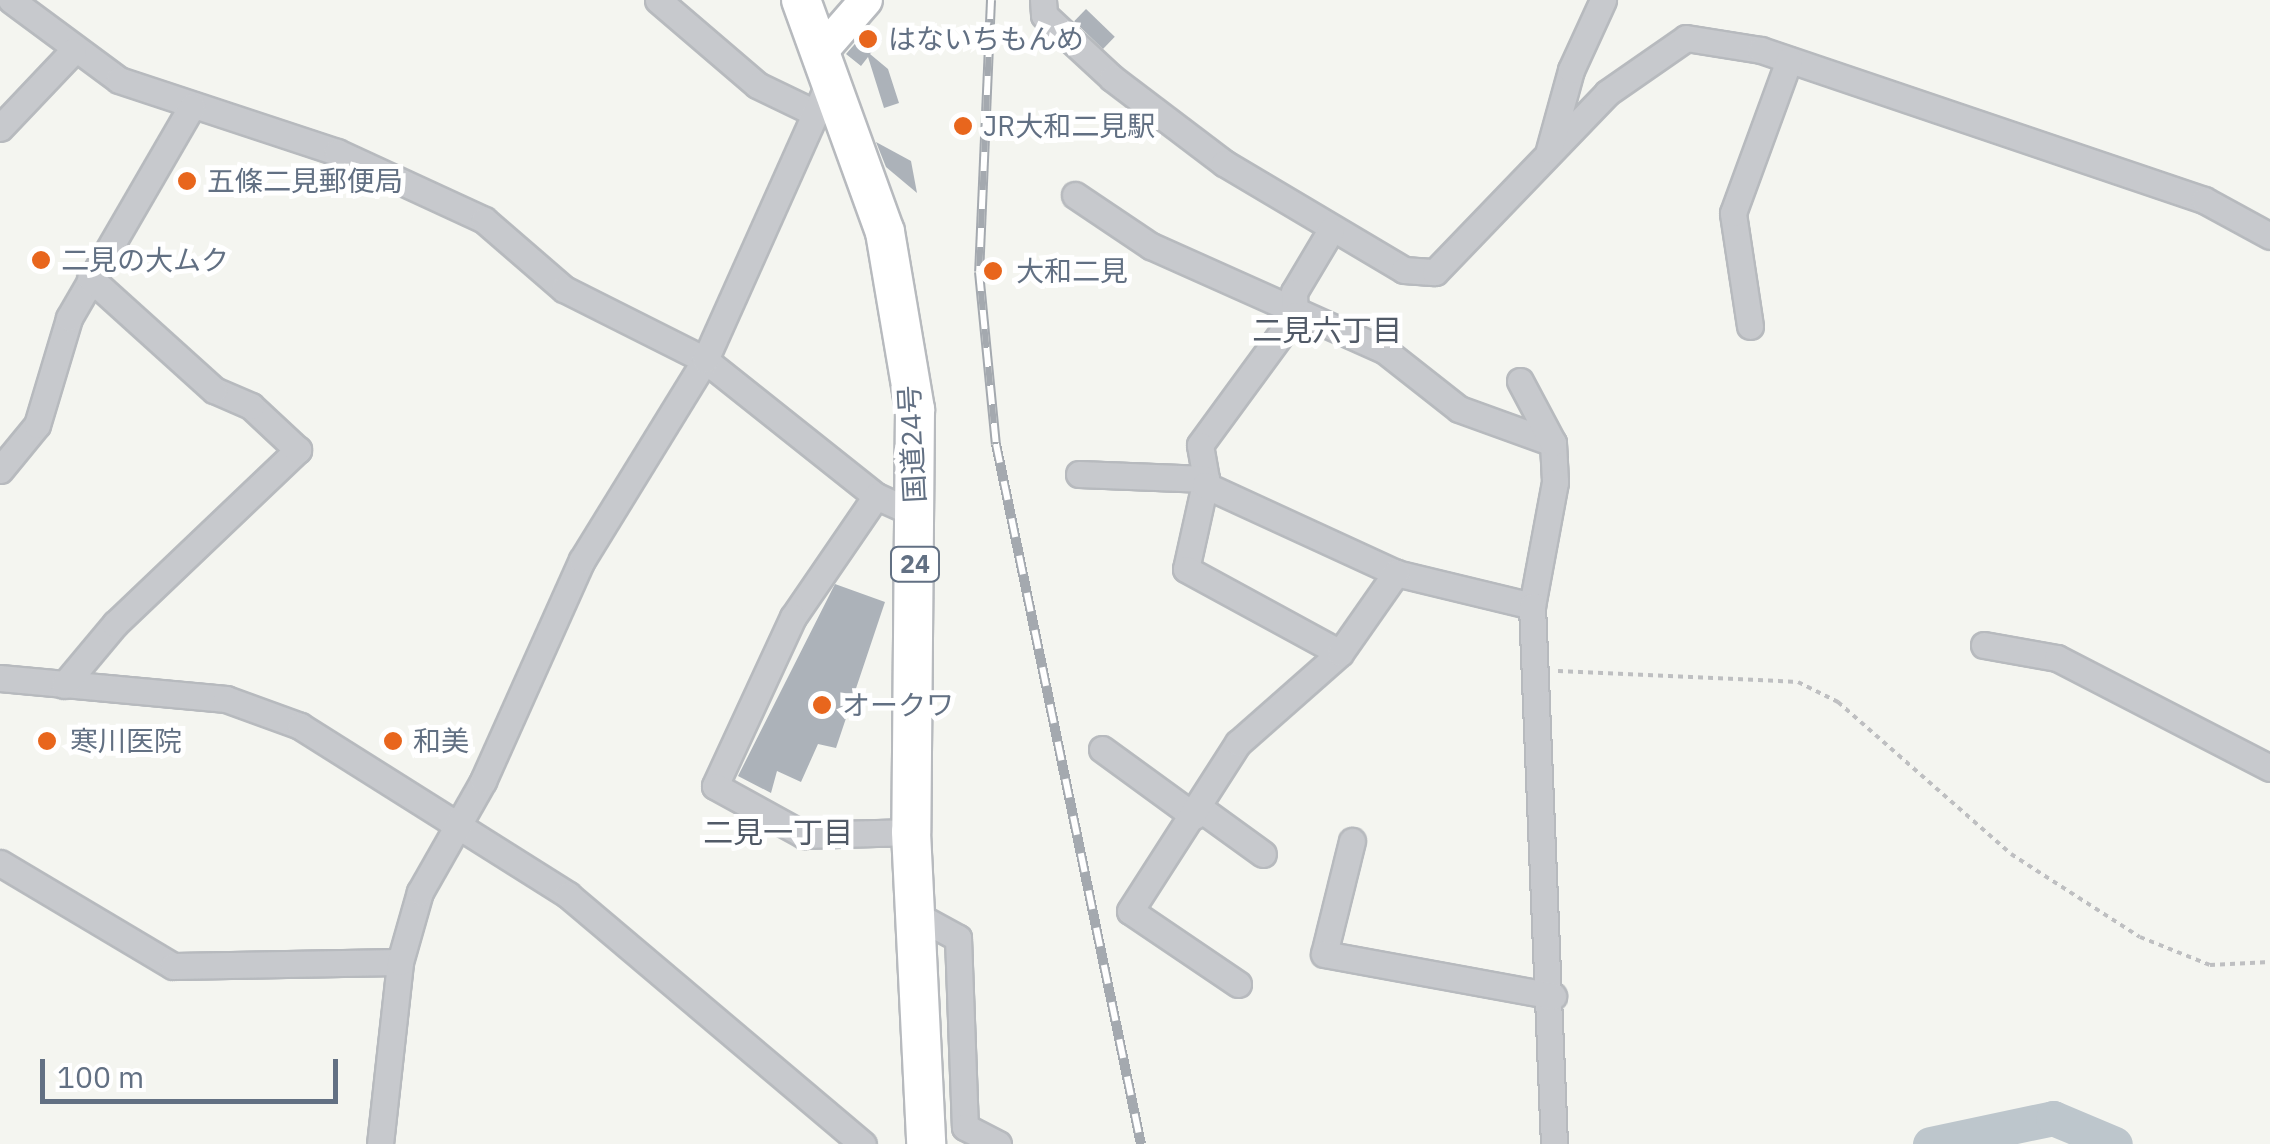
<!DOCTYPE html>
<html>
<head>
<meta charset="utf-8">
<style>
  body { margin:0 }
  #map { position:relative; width:2270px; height:1144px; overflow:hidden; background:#f4f5f0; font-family:"IBM Plex Sans","Noto Sans JP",sans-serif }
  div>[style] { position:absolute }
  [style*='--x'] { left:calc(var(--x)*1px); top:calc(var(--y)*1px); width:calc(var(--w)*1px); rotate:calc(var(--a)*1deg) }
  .river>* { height:35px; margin:-17.5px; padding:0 17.5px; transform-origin:17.5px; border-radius:17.5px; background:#bdc6cc }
  .building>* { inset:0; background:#acb2b9; transform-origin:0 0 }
  .path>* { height:4px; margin-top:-2px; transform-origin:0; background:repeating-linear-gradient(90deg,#bebfc1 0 5px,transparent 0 10px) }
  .roads { filter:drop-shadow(2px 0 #b7babe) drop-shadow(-2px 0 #b7babe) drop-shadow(0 2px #b7babe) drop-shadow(0 -2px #b7babe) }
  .minor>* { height:25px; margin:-12.5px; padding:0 12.5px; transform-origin:12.5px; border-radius:12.5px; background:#c7c9cd }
  .major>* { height:32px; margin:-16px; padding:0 16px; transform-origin:16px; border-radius:16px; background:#fff }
  .highway>* { height:38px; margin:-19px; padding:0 19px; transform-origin:19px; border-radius:19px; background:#fff }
  .rail>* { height:10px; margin-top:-5px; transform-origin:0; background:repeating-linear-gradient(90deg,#fff 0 19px,#a4a9af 0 38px); box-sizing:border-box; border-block:2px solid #a4a9af }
  .dots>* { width:28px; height:28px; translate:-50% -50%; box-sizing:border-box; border:5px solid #fff; border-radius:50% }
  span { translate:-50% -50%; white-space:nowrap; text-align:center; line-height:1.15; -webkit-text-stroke:10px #fff; paint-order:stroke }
  .shield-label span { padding:2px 8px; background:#fff; border:2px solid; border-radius:8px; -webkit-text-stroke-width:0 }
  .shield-label { font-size:25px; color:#627083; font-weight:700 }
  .poi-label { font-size:28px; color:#627083 }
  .left { translate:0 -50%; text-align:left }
  .street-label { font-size:28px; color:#627083 }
  .neighbourhood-label { font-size:30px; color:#515a67 }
  .scale { position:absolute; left:40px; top:1059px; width:298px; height:45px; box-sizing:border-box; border:5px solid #627083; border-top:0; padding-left:12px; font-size:30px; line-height:35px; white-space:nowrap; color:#627083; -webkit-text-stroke:8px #fff; paint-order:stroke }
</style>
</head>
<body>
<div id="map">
  <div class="river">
    <i style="--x:1930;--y:1144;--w:126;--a:-11.9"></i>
    <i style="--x:2053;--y:1118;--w:67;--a:22.8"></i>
  </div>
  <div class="building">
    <i style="left:1086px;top:9px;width:40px;height:17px;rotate:44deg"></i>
    <i style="clip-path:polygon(868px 29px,882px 40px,870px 54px,888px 69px,899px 103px,884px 108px,868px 57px,861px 66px,846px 54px)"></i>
    <i style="clip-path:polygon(876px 142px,911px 161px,917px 193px,886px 167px)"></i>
    <i style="clip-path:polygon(835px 584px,885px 602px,836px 748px,818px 744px,801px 782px,777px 771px,771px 793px,738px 776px)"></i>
  </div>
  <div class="path">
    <i style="--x:1558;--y:671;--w:240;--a:2.6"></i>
    <i style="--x:1798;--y:682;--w:45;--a:26.6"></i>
    <i style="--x:1838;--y:702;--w:230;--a:41.3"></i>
    <i style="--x:2011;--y:854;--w:153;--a:32.8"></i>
    <i style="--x:2140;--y:937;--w:75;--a:21.8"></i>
    <i style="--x:2210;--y:965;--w:60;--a:-2.9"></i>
  </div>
  <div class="roads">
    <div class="minor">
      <i style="--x:11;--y:0;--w:134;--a:36.5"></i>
      <i style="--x:119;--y:80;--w:230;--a:18.3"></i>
      <i style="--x:337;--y:152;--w:162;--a:24.8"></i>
      <i style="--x:484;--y:220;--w:106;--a:40.8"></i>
      <i style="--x:564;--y:289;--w:158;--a:26.7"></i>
      <i style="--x:705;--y:360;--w:218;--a:38.5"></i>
      <i style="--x:876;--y:496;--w:44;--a:24.2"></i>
      <i style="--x:658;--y:0;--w:130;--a:40.6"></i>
      <i style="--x:757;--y:85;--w:64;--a:25.8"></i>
      <i style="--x:1043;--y:0;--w:15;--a:86"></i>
      <i style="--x:1044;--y:15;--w:93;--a:42.8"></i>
      <i style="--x:1112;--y:78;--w:141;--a:37.2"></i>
      <i style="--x:1224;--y:163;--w:209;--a:30.7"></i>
      <i style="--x:1404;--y:270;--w:31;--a:4"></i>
      <i style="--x:1435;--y:272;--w:248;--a:-46.1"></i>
      <i style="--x:1607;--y:93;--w:96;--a:-34.8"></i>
      <i style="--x:1686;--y:38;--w:76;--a:9.1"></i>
      <i style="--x:1761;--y:50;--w:468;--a:18.7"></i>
      <i style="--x:2204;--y:200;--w:75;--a:28.6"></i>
      <i style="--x:0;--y:128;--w:106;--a:-46.5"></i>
      <i style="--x:1549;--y:150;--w:83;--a:-74.6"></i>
      <i style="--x:1571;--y:70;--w:77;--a:-65.4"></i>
      <i style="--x:1075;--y:195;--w:92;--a:33.9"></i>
      <i style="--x:1151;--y:246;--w:255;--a:24.1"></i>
      <i style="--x:1384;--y:350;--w:95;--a:38.2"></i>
      <i style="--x:1459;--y:409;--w:100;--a:19.9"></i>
      <i style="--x:1553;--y:443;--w:39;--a:87"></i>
      <i style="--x:1555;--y:482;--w:126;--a:100.5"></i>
      <i style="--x:1331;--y:230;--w:72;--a:120.8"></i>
      <i style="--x:1294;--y:292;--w:23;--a:88"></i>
      <i style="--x:1295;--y:315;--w:161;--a:126.2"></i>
      <i style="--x:1200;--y:445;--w:35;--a:80"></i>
      <i style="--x:1206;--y:479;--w:92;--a:102.5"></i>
      <i style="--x:1186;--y:569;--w:175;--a:28.6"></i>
      <i style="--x:1750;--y:326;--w:114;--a:-98.6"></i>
      <i style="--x:1733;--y:213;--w:163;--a:-69.9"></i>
      <i style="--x:1520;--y:381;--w:70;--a:62"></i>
      <i style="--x:0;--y:470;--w:58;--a:-50.6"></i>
      <i style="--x:37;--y:425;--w:112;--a:-73.3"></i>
      <i style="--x:69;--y:318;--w:245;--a:-59.9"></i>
      <i style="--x:1079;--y:474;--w:127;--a:2.3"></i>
      <i style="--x:1205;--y:485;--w:210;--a:24.7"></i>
      <i style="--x:1396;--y:573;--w:140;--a:13.6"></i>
      <i style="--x:1532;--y:606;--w:538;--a:87.66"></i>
      <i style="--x:876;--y:496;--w:147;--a:124.4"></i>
      <i style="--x:793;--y:617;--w:186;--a:114.8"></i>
      <i style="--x:715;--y:786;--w:102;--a:28.8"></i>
      <i style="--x:804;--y:835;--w:107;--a:-1.6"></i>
      <i style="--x:1984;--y:645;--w:74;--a:10.1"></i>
      <i style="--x:2057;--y:658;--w:240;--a:27.3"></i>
      <i style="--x:0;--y:678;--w:227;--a:5.3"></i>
      <i style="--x:226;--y:699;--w:79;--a:20"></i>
      <i style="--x:300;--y:726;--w:317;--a:32.2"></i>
      <i style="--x:568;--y:895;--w:386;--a:40.2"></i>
      <i style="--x:64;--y:685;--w:80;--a:-50.1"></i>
      <i style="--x:115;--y:624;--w:253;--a:-43.6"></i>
      <i style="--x:298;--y:450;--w:64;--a:-136.9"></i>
      <i style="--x:251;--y:406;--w:40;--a:-156.6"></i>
      <i style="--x:214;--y:390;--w:167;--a:-137.9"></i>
      <i style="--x:1102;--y:749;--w:114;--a:36.1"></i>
      <i style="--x:1198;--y:807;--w:80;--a:35.9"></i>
      <i style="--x:1352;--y:841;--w:116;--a:103.9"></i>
      <i style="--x:1324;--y:954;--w:233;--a:10.4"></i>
      <i style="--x:0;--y:863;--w:201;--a:30.8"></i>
      <i style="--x:173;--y:966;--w:227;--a:-1"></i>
      <i style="--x:916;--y:915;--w:48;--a:28.7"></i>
      <i style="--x:958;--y:938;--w:189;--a:87.9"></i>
      <i style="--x:965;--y:1127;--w:37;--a:27"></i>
      <i style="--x:1238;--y:984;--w:130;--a:-145.9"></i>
      <i style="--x:1130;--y:911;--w:200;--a:-57.3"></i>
      <i style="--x:1238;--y:743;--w:136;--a:-41.4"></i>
      <i style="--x:1340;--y:653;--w:98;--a:-55"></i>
      <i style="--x:380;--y:1144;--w:183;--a:-83.7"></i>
      <i style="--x:400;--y:962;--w:73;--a:-74.1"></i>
      <i style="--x:420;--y:892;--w:128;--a:-60.4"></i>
      <i style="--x:483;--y:781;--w:242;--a:-65.9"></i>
      <i style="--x:582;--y:560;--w:235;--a:-58.4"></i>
      <i style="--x:705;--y:360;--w:306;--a:-65.9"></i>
    </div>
    <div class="major">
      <i style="--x:820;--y:53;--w:70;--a:-49"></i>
    </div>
    <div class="highway">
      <i style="--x:801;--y:0;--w:247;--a:70.1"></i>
      <i style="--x:885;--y:232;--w:180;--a:80.4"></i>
      <i style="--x:915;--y:409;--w:423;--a:90.5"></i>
      <i style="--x:911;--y:832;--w:312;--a:87.2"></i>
    </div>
  </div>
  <div class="rail">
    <i style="--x:991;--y:0;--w:272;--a:92.5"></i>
    <i style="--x:979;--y:272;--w:173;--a:84.4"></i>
    <i style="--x:996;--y:444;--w:715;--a:78.3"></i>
  </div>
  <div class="dots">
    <i style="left:868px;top:39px;background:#e8661d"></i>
    <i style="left:963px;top:126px;background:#e8661d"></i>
    <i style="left:187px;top:181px;background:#e8661d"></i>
    <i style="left:41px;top:260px;background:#e8661d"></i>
    <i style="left:993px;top:271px;background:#e8661d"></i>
    <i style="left:822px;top:705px;background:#e8661d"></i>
    <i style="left:47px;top:741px;background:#e8661d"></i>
    <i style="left:393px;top:741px;background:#e8661d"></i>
  </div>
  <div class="shield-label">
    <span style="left:915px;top:564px">24</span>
  </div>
  <div class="poi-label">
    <span class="left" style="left:888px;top:39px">はないちもんめ</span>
    <span class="left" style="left:983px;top:126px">JR大和二見駅</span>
    <span class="left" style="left:207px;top:181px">五條二見郵便局</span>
    <span class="left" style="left:61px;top:260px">二見の大ムク</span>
    <span class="left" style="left:1016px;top:271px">大和二見</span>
    <span class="left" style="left:842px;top:705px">オークワ</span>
    <span class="left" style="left:70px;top:741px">寒川医院</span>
    <span class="left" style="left:413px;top:741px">和美</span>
  </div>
  <div class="street-label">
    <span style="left:912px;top:444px;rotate:-93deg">国道24号</span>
  </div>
  <div class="neighbourhood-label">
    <span style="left:1327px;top:330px">二見六丁目</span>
    <span style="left:778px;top:832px">二見一丁目</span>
  </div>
  <div class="scale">100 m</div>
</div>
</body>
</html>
